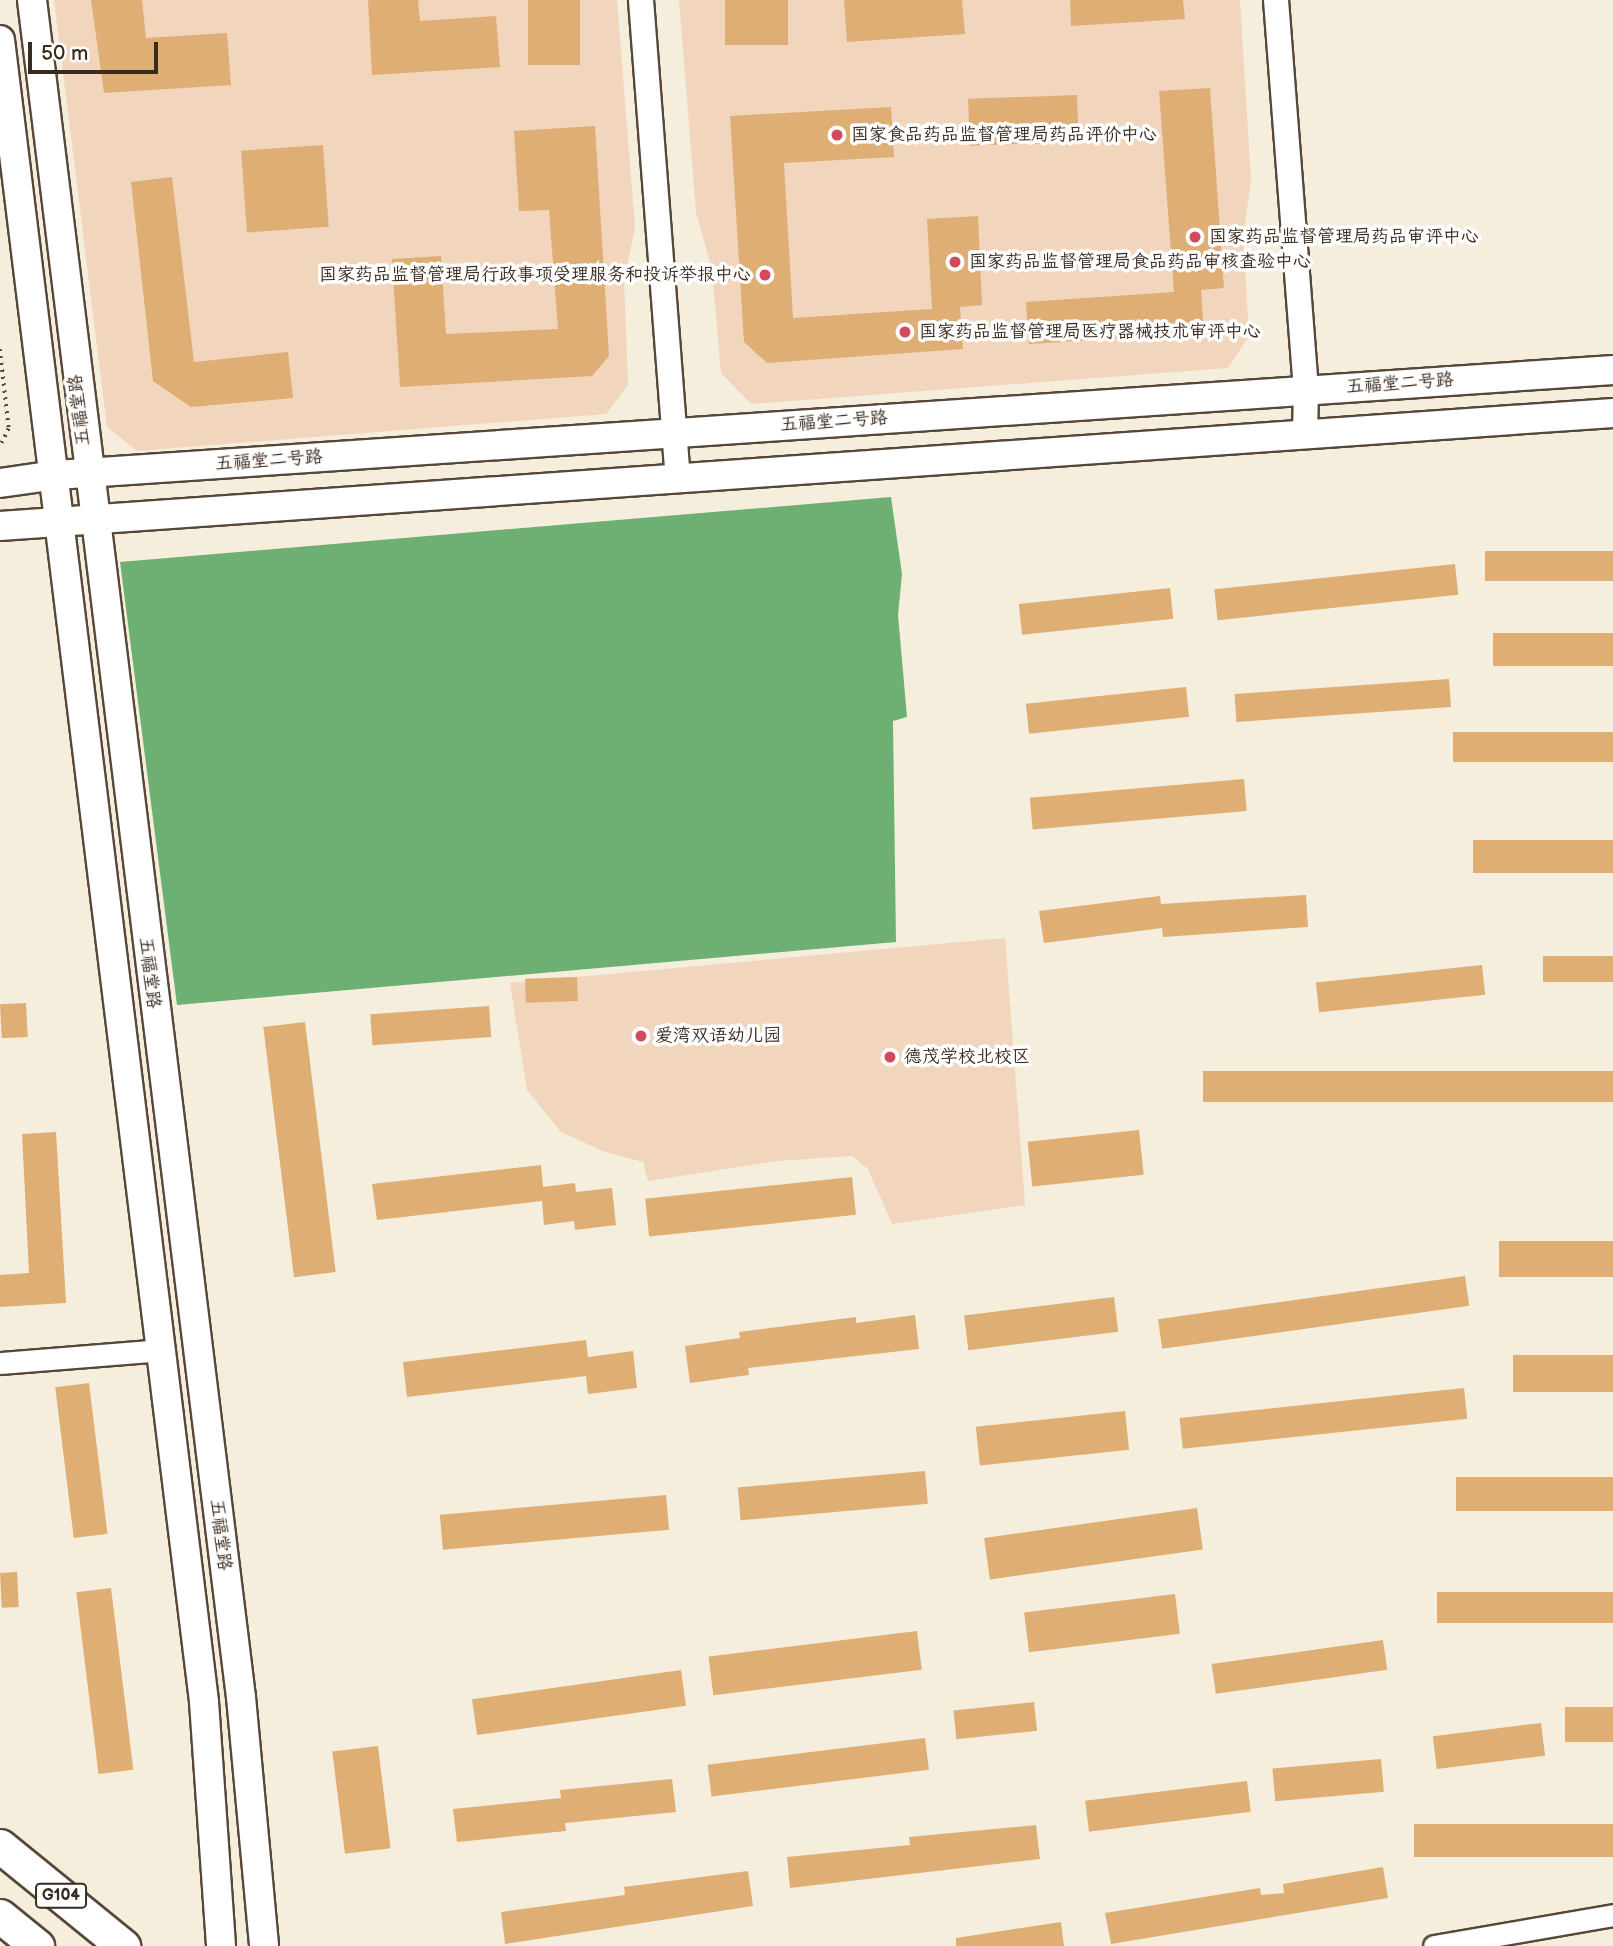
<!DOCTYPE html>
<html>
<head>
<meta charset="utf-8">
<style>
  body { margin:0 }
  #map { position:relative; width:1613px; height:1946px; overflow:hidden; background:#f5eedc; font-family:"Balsamiq Sans","LXGW WenKai TC",sans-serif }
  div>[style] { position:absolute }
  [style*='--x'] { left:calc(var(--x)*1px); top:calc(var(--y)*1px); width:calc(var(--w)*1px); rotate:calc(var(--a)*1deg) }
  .built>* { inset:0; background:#f1d5bd }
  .forest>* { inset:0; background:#6eb074 }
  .building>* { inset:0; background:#deae74; transform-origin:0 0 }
  .path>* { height:3.5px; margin-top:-1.75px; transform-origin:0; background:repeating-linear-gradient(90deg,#57473a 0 2px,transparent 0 7px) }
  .roads { filter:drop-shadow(2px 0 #57473a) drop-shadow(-2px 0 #57473a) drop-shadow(0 2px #57473a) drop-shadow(0 -2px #57473a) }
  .minor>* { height:21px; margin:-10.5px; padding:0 10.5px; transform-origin:10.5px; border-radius:10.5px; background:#fff }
  .tertiary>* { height:24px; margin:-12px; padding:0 12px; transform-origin:12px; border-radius:12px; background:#fff }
  .secondary>* { height:28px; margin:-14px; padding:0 14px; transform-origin:14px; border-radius:14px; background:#fff }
  .trunk>* { height:33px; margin:-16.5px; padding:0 16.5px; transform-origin:16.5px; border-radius:16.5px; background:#fff }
  .dots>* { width:19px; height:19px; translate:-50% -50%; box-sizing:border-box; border:4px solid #fff; border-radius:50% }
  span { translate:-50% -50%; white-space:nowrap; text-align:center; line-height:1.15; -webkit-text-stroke:7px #fff; paint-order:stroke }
  .shield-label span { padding:2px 5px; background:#fff; border:2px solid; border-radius:5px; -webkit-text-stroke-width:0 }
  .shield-label { font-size:16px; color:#3b2a1e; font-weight:700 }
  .poi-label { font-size:18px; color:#3b2a1e }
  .left { translate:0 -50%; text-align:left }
  .right { translate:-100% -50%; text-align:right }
  .street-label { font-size:18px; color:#3b2a1e }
  .scale { position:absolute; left:28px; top:42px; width:130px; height:32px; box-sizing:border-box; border:4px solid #3b2a1e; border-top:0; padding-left:9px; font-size:21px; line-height:24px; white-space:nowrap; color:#3b2a1e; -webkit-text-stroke:5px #fff; paint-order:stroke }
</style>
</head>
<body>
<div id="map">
  <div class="built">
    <i style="clip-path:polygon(54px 0,617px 0,635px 228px,624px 280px,628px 385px,606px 414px,137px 451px,107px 427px)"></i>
    <i style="clip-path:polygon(679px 0,1240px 0,1251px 180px,1243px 236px,1249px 336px,1228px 368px,751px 404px,721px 373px,712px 270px,696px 212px)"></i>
    <i style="clip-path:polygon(1005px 938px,1025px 1205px,892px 1224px,868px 1169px,852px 1156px,777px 1161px,648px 1181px,643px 1162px,605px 1152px,561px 1132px,527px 1090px,510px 983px)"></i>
  </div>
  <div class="forest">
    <i style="clip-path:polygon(891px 497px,902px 574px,898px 615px,907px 717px,893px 721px,896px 942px,177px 1005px,120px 562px)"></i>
  </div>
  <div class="building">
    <i style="clip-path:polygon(91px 0,142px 0,146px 38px,227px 33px,231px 85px,104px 93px)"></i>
    <i style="clip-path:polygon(368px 0,418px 0,420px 21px,496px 16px,500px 67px,372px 75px)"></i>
    <i style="left:528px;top:0;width:52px;height:65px"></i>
    <i style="left:725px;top:0;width:63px;height:45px"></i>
    <i style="clip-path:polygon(844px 0,962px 0,965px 34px,847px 42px)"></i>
    <i style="clip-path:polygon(1070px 0,1183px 0,1185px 19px,1071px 26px)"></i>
    <i style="clip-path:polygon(1210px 88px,1224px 288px,1201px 290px,1204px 333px,1029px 344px,1026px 302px,1174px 292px,1159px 91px)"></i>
    <i style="left:1077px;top:95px;width:47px;height:109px;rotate:88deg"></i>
    <i style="clip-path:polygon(891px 107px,894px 157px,784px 163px,793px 318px,932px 309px,927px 219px,978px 216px,982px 305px,960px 307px,963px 349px,767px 363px,744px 342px,730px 116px)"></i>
    <i style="clip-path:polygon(595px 126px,609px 356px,592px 376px,400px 387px,392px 259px,441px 256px,446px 334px,558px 329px,549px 210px,519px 211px,514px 131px)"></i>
    <i style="left:323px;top:145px;width:82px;height:82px;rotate:86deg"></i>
    <i style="clip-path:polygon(172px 177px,194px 362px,288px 352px,293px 398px,191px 407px,153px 381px,131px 182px)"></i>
    <i style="left:1613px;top:551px;width:30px;height:128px;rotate:90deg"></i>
    <i style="left:1455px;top:564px;width:31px;height:242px;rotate:84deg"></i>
    <i style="left:1170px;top:588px;width:31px;height:152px;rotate:84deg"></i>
    <i style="left:1613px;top:633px;width:33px;height:120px;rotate:90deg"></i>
    <i style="left:1449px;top:679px;width:28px;height:215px;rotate:86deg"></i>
    <i style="left:1186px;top:687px;width:30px;height:161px;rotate:84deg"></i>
    <i style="left:1613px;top:732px;width:30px;height:160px;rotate:90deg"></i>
    <i style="left:1244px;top:779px;width:32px;height:215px;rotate:85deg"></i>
    <i style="left:1613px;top:840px;width:33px;height:140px;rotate:90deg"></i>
    <i style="clip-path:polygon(1306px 895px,1308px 927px,1163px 937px,1162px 928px,1044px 943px,1039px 911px,1160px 896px,1161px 904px)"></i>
    <i style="left:1613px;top:956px;width:26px;height:70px;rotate:90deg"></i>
    <i style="left:1482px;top:965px;width:30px;height:167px;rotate:84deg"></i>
    <i style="left:577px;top:977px;width:24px;height:52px;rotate:88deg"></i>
    <i style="left:26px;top:1003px;width:34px;height:26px;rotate:87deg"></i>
    <i style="left:489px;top:1006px;width:31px;height:119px;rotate:86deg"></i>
    <i style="left:305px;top:1022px;width:252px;height:42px;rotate:83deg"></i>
    <i style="left:1613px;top:1071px;width:31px;height:410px;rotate:90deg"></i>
    <i style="left:1139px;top:1130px;width:45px;height:112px;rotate:84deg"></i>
    <i style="clip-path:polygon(56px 1132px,66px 1303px,0 1307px,0 1275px,29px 1273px,22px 1134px)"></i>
    <i style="clip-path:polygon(541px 1165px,543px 1187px,575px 1183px,576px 1192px,612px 1188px,616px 1225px,575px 1230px,574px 1221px,544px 1225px,542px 1201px,377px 1220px,372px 1184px)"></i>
    <i style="left:852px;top:1177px;width:38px;height:208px;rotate:84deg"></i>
    <i style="left:1613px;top:1241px;width:36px;height:114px;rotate:90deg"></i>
    <i style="left:1465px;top:1276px;width:30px;height:310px;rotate:82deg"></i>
    <i style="left:1114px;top:1297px;width:35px;height:151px;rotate:83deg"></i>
    <i style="clip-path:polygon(915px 1315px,919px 1349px,748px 1368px,749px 1375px,690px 1383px,685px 1346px,740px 1338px,739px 1332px,856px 1317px,856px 1323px)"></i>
    <i style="clip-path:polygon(586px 1340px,588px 1357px,633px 1351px,637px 1388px,588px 1394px,586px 1376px,407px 1397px,403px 1362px)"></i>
    <i style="left:1613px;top:1355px;width:37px;height:100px;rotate:90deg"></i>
    <i style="left:89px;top:1383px;width:152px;height:34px;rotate:83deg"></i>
    <i style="left:1464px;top:1388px;width:31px;height:286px;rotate:84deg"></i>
    <i style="left:1125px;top:1411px;width:39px;height:150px;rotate:84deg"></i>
    <i style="left:925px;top:1471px;width:33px;height:188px;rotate:85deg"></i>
    <i style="left:1613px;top:1477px;width:34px;height:157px;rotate:90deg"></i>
    <i style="left:666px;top:1495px;width:35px;height:227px;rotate:85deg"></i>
    <i style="left:1197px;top:1508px;width:42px;height:215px;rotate:82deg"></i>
    <i style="left:17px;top:1572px;width:35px;height:17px;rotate:87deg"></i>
    <i style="left:111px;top:1588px;width:183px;height:35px;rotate:83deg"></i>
    <i style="left:1613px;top:1592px;width:31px;height:176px;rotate:90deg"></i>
    <i style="left:1175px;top:1594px;width:40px;height:152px;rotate:83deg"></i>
    <i style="left:917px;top:1631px;width:39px;height:210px;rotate:83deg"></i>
    <i style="left:1383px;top:1640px;width:30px;height:173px;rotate:82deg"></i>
    <i style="left:681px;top:1670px;width:36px;height:211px;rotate:82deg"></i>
    <i style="left:1034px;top:1702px;width:29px;height:81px;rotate:84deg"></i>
    <i style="left:1613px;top:1707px;width:35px;height:48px;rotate:90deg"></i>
    <i style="left:1541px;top:1723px;width:33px;height:109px;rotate:83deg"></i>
    <i style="left:925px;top:1738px;width:32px;height:219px;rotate:83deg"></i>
    <i style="left:378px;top:1746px;width:103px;height:46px;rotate:83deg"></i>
    <i style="left:1381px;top:1759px;width:33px;height:109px;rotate:85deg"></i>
    <i style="clip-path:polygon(672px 1779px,676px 1812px,565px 1823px,566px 1831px,457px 1842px,453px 1809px,561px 1798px,560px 1790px)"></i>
    <i style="left:1247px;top:1781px;width:31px;height:163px;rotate:83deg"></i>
    <i style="left:1613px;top:1824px;width:33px;height:199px;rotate:90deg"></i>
    <i style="clip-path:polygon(1036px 1825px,1040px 1859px,790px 1888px,787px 1857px,910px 1845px,909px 1837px)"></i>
    <i style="clip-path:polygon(1383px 1867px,1388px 1898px,1111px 1944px,1105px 1913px,1260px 1888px,1261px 1895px,1284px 1893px,1283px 1884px)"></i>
    <i style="clip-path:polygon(748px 1871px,753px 1906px,505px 1944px,501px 1912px,625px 1895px,624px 1887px)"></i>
    <i style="clip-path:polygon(1061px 1922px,1064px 1946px,956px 1946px,956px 1938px)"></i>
  </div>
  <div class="path">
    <i style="--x:0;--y:349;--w:81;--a:83.6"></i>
    <i style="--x:9;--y:429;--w:20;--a:117"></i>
  </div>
  <div class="roads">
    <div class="minor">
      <i style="--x:0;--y:1363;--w:162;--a:-4.6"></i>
      <i style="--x:1434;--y:1946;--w:182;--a:-9.8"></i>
    </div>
    <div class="tertiary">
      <i style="--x:641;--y:0;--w:478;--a:85.6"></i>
      <i style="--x:1276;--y:0;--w:391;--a:85.6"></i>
      <i style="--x:1306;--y:390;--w:44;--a:91.3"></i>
    </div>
    <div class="secondary">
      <i style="--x:32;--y:0;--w:1710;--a:82.98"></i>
      <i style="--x:241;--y:1697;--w:250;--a:84.7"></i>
      <i style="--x:0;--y:40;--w:1674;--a:83"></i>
      <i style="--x:204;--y:1702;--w:245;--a:86"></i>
      <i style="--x:0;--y:483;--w:57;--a:-8.1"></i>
      <i style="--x:56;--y:475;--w:1561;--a:-3.86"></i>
      <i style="--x:0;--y:526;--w:1617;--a:-4.01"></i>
    </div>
    <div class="trunk">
      <i style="--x:0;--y:1846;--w:159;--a:39.1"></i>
      <i style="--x:0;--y:1916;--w:48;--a:39"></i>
    </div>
  </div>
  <div class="dots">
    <i style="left:837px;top:135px;background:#d1495b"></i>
    <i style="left:1195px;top:237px;background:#d1495b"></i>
    <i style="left:955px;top:262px;background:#d1495b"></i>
    <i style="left:765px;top:275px;background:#d1495b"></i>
    <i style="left:905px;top:332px;background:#d1495b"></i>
    <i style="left:641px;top:1036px;background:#d1495b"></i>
    <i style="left:890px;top:1057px;background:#d1495b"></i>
  </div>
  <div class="shield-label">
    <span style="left:61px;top:1896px">G104</span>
  </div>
  <div class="poi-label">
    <span class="left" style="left:851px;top:135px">国家食品药品监督管理局药品评价中心</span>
    <span class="left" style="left:1209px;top:237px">国家药品监督管理局药品审评中心</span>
    <span class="left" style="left:969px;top:262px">国家药品监督管理局食品药品审核查验中心</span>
    <span class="right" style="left:751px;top:275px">国家药品监督管理局行政事项受理服务和投诉举报中心</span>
    <span class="left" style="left:919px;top:332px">国家药品监督管理局医疗器械技术审评中心</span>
    <span class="left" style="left:655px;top:1036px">爱湾双语幼儿园</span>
    <span class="left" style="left:904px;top:1057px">德茂学校北校区</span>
  </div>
  <div class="street-label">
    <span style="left:1400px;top:384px;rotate:-4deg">五福堂二号路</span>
    <span style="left:80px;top:410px;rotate:-97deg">五福堂路</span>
    <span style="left:834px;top:422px;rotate:-4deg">五福堂二号路</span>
    <span style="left:269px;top:461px;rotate:-4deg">五福堂二号路</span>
    <span style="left:149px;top:973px;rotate:83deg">五福堂路</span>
    <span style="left:220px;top:1535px;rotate:83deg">五福堂路</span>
  </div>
  <div class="scale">50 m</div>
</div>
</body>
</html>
